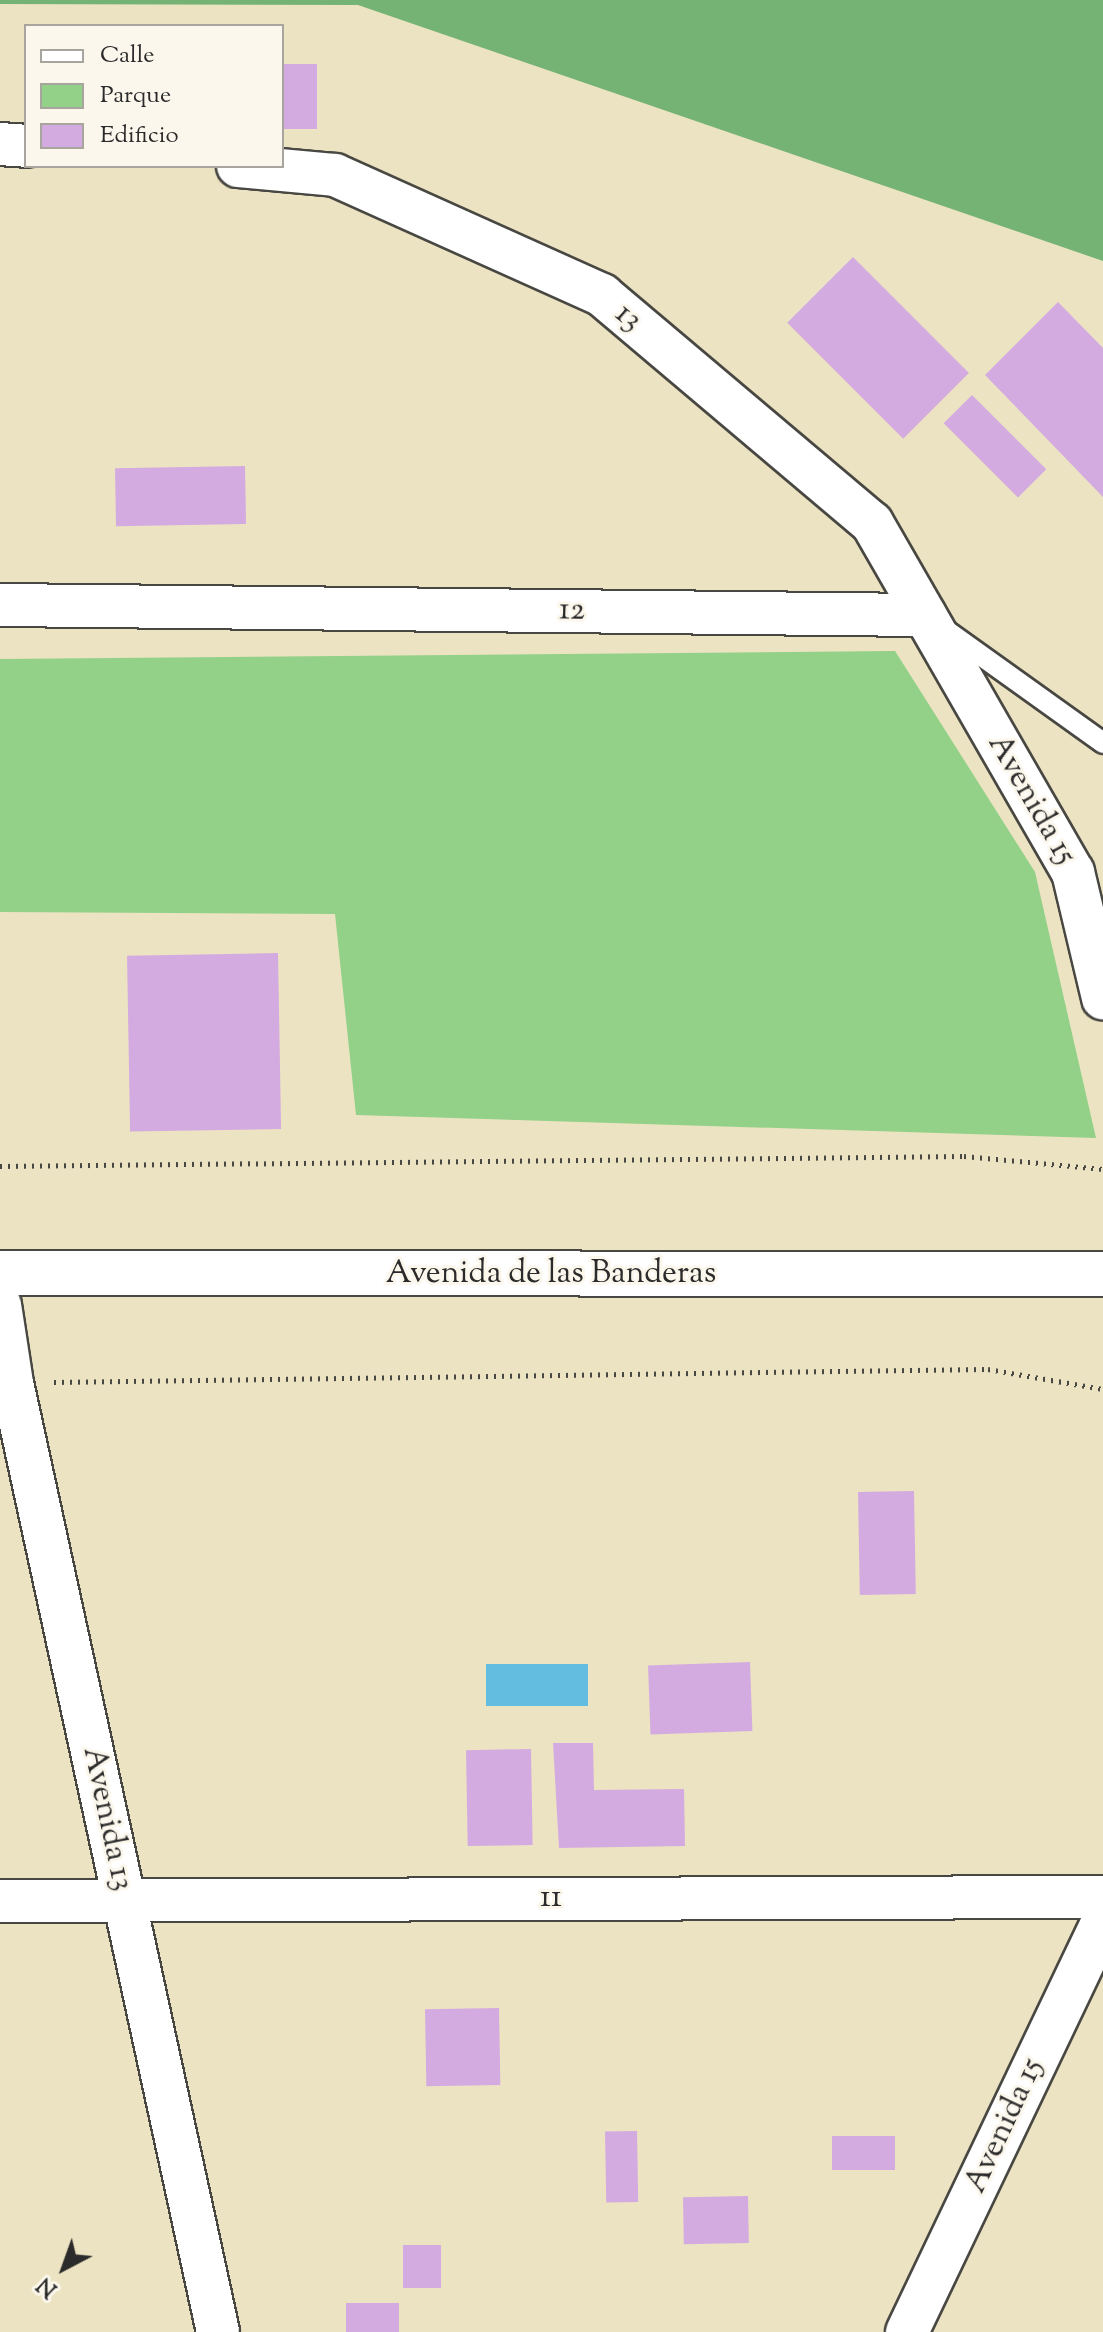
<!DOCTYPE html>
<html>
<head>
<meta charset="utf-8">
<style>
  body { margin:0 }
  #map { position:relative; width:1103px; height:2332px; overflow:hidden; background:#ece3c2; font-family:"Sorts Mill Goudy",serif }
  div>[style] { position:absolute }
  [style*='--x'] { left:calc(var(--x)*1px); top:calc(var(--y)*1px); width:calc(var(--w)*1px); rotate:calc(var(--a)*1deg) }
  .green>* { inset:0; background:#92d187 }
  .forest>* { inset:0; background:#75b374 }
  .water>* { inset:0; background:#63bde0; transform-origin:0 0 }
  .building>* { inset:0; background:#d4abe1; transform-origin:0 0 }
  .path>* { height:5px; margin-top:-2.5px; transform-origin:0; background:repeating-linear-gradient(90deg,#484742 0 2px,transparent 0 8px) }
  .roads { filter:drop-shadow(2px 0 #484742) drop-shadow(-2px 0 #484742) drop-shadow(0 2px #484742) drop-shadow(0 -2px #484742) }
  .service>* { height:20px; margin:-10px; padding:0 10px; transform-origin:10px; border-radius:10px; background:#fff }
  .minor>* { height:42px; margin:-21px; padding:0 21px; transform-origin:21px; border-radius:21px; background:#fff }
  .tertiary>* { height:44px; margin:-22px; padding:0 22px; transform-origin:22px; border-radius:22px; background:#fff }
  span { translate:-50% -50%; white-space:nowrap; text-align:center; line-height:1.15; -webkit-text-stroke:6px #fbf7ec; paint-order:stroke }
  .street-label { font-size:32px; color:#2b2b2b }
  .legend { position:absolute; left:24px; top:24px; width:260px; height:144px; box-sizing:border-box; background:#fbf7ec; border:2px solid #a8a59f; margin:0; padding:10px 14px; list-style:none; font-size:24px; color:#2b2b2b }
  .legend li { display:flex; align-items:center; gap:16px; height:40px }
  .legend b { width:40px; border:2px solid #a8a59f }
  .north { position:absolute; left:24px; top:2228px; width:80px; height:80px; -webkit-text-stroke:6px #fbf7ec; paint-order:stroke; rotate:221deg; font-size:22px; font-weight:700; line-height:32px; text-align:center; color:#2b2b2b }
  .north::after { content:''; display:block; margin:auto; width:28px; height:36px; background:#2b2b2b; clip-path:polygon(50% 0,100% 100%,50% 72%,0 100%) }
</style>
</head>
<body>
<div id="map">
  <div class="green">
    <i style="clip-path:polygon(895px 651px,1035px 872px,1096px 1138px,356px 1115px,335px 914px,0 912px,0 659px)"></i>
  </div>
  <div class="forest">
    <i style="clip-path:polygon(0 0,1103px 0,1103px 261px,358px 5px,0 4px)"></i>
  </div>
  <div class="water">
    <i style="left:486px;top:1664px;width:102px;height:42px"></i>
  </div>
  <div class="building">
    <i style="left:282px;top:64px;width:35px;height:65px"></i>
    <i style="left:853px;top:257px;width:164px;height:93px;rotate:45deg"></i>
    <i style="clip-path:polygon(1058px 302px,1103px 348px,1103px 497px,985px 375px)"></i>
    <i style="left:972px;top:395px;width:105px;height:40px;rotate:45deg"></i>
    <i style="left:245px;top:466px;width:58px;height:130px;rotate:89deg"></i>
    <i style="left:278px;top:953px;width:176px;height:151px;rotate:89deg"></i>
    <i style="left:914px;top:1491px;width:103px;height:56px;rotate:89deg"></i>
    <i style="left:750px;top:1662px;width:69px;height:102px;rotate:88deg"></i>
    <i style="clip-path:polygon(553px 1743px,593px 1743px,594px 1790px,684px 1789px,685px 1846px,559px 1848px)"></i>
    <i style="left:531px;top:1749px;width:96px;height:65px;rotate:89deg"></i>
    <i style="left:499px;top:2008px;width:77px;height:74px;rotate:89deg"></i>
    <i style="left:637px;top:2131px;width:71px;height:32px;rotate:89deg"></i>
    <i style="left:895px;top:2136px;width:34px;height:63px;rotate:90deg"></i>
    <i style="left:748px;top:2196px;width:47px;height:65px;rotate:89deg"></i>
    <i style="left:403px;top:2245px;width:38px;height:43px"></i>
    <i style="left:399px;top:2303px;width:29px;height:53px;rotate:90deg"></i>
  </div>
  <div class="path">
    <i style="--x:0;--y:1166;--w:964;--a:-0.59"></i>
    <i style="--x:964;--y:1156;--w:140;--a:5.3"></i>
    <i style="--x:54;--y:1382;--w:934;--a:-0.8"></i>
    <i style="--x:988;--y:1369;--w:117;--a:9.9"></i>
  </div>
  <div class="roads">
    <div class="service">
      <i style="--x:944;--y:629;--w:196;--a:35.6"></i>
    </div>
    <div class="minor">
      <i style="--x:0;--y:144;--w:26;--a:4"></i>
      <i style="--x:238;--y:166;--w:97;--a:5.3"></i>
      <i style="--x:335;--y:175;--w:293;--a:24.2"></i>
      <i style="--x:602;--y:295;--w:353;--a:40.2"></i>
      <i style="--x:872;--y:523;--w:403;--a:60.1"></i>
      <i style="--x:1073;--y:872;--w:130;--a:76.6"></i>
      <i style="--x:0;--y:605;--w:925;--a:0.62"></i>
      <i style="--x:0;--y:1305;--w:79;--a:81.3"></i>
      <i style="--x:12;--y:1383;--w:971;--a:77.75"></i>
      <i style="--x:0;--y:1901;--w:1103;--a:-0.21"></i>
      <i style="--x:907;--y:2332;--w:455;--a:-64.5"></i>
    </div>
    <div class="tertiary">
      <i style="--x:0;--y:1273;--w:1103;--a:0.05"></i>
    </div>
  </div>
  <div class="street-label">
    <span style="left:628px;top:318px;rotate:40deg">13</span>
    <span style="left:572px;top:611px;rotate:1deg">12</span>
    <span style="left:1031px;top:800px;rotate:60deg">Avenida 15</span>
    <span style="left:551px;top:1274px">Avenida de las Banderas</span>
    <span style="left:107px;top:1819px;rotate:78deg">Avenida 13</span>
    <span style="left:551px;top:1898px">11</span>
    <span style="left:1005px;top:2126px;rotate:-65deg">Avenida 15</span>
  </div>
  <ul class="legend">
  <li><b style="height:10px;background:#fff"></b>Calle</li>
  <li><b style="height:22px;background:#92d187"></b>Parque</li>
  <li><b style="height:22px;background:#d4abe1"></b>Edificio</li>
  </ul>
  <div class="north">N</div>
</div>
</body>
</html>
